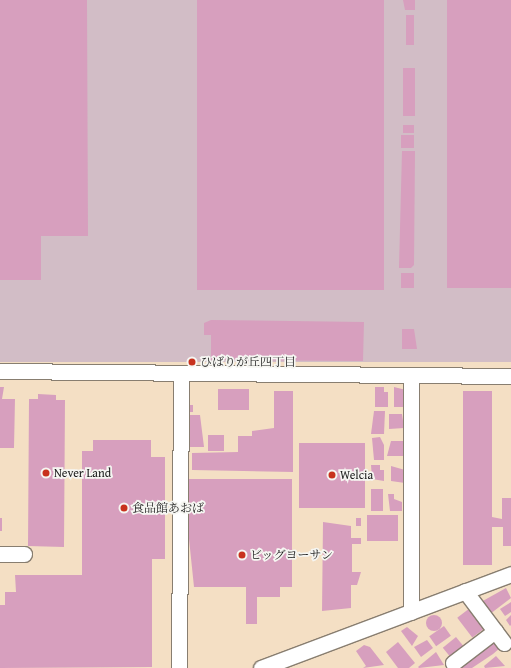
<!DOCTYPE html>
<html>
<head>
<meta charset="utf-8">
<style>
  body { margin:0 }
  #map { position:relative; width:511px; height:668px; overflow:hidden; background:#f4dfc4; font-family:"Gentium Book Plus","Noto Serif JP",serif }
  div>[style] { position:absolute }
  [style*='--x'] { left:calc(var(--x)*1px); top:calc(var(--y)*1px); width:calc(var(--w)*1px); rotate:calc(var(--a)*1deg) }
  .industrial>* { inset:0; background:#d2bdc6; transform-origin:0 0 }
  .building>* { inset:0; background:#d79fbe; transform-origin:0 0 }
  .round { border-radius:50% }
  .roads { filter:drop-shadow(1px 0 #887e70) drop-shadow(-1px 0 #887e70) drop-shadow(0 1px #887e70) drop-shadow(0 -1px #887e70) }
  .minor>* { height:15px; margin:-7.5px; padding:0 7.5px; transform-origin:7.5px; border-radius:7.5px; background:#fff }
  .dots>* { width:11px; height:11px; translate:-50% -50%; box-sizing:border-box; border:2px solid #f6f6f2; border-radius:50% }
  span { translate:-50% -50%; white-space:nowrap; text-align:center; line-height:1.15; -webkit-text-stroke:3.5px #f6f6f2; paint-order:stroke }
  .poi-label { font-size:12px; color:#1c1c1c }
  .left { translate:0 -50%; text-align:left }
</style>
</head>
<body>
<div id="map">
  <div class="industrial">
    <i style="left:0;top:0;width:511px;height:362px"></i>
  </div>
  <div class="building">
    <i style="clip-path:polygon(0 0,87px 0,88px 236px,41px 236px,41px 280px,0 280px)"></i>
    <i style="left:197px;top:0;width:187px;height:290px"></i>
    <i style="clip-path:polygon(403px 0,415px 0,415px 10px,405px 10px)"></i>
    <i style="left:447px;top:0;width:64px;height:288px"></i>
    <i style="left:406px;top:15px;width:8px;height:30px"></i>
    <i style="left:403px;top:68px;width:12px;height:48px"></i>
    <i style="left:403px;top:125px;width:11px;height:8px"></i>
    <i style="left:401px;top:135px;width:13px;height:13px"></i>
    <i style="clip-path:polygon(402px 151px,415px 151px,414px 265px,411px 268px,399px 268px)"></i>
    <i style="left:401px;top:273px;width:13px;height:15px"></i>
    <i style="clip-path:polygon(211px 320px,364px 322px,363px 361px,211px 360px,211px 335px,204px 335px,204px 323px)"></i>
    <i style="clip-path:polygon(402px 329px,414px 329px,417px 349px,402px 349px)"></i>
    <i style="clip-path:polygon(0 387px,4px 387px,2px 399px,15px 399px,14px 448px,0 448px)"></i>
    <i style="clip-path:polygon(375px 387px,384px 387px,384px 392px,388px 392px,388px 407px,375px 407px)"></i>
    <i style="clip-path:polygon(394px 387px,406px 390px,406px 407px,394px 407px)"></i>
    <i style="left:218px;top:389px;width:31px;height:21px"></i>
    <i style="clip-path:polygon(274px 391px,293px 391px,293px 472px,192px 470px,192px 453px,238px 452px,238px 436px,252px 436px,252px 431px,274px 428px)"></i>
    <i style="left:463px;top:391px;width:29px;height:174px"></i>
    <i style="clip-path:polygon(38px 394px,56px 395px,56px 400px,65px 400px,64px 547px,28px 546px,29px 399px,38px 399px)"></i>
    <i style="left:188px;top:405px;width:5px;height:7px"></i>
    <i style="clip-path:polygon(374px 411px,385px 411px,384px 434px,371px 434px)"></i>
    <i style="clip-path:polygon(389px 414px,402px 414px,404px 428px,389px 429px)"></i>
    <i style="clip-path:polygon(189px 415px,200px 415px,204px 447px,189px 447px)"></i>
    <i style="left:208px;top:435px;width:16px;height:16px"></i>
    <i style="clip-path:polygon(380px 437px,384px 445px,384px 460px,374px 460px,372px 438px)"></i>
    <i style="clip-path:polygon(93px 440px,151px 440px,151px 457px,165px 457px,165px 559px,152px 559px,152px 667px,0 668px,0 605px,5px 605px,5px 592px,16px 592px,15px 575px,82px 575px,82px 451px,93px 451px)"></i>
    <i style="clip-path:polygon(391px 441px,405px 441px,405px 456px,387px 456px)"></i>
    <i style="left:299px;top:443px;width:66px;height:65px"></i>
    <i style="clip-path:polygon(371px 465px,380px 465px,380px 470px,384px 470px,384px 481px,372px 479px)"></i>
    <i style="clip-path:polygon(391px 466px,405px 470px,405px 483px,391px 481px)"></i>
    <i style="clip-path:polygon(189px 479px,292px 479px,292px 587px,280px 587px,280px 597px,257px 597px,257px 624px,246px 624px,246px 587px,194px 587px,189px 539px)"></i>
    <i style="left:371px;top:489px;width:12px;height:22px"></i>
    <i style="clip-path:polygon(388px 494px,394px 494px,394px 499px,402px 502px,402px 511px,390px 511px)"></i>
    <i style="clip-path:polygon(502px 498px,511px 498px,511px 546px,503px 546px,503px 527px,492px 527px,492px 517px,502px 519px)"></i>
    <i style="left:367px;top:515px;width:31px;height:26px"></i>
    <i style="left:0;top:518px;width:2px;height:13px"></i>
    <i style="left:356px;top:518px;width:5px;height:8px"></i>
    <i style="clip-path:polygon(323px 522px,351px 526px,351px 538px,361px 538px,361px 544px,352px 544px,352px 572px,361px 572px,357px 585px,351px 585px,351px 608px,322px 611px)"></i>
    <i style="clip-path:polygon(506px 588px,511px 598px,490px 614px,481px 602px)"></i>
    <i style="clip-path:polygon(511px 602px,511px 612px,505px 616px,500px 609px)"></i>
    <i style="left:470px;top:608px;width:25px;height:16px;rotate:53deg"></i>
    <i style="clip-path:polygon(511px 615px,511px 625px,510px 626px,506px 620px)"></i>
    <i class="round" style="left:426px;top:615px;width:16px;height:16px"></i>
    <i style="left:444px;top:626px;width:12px;height:18px;rotate:55deg"></i>
    <i style="clip-path:polygon(407px 627px,418px 636px,412px 646px,401px 631px)"></i>
    <i style="left:456px;top:637px;width:13px;height:17px;rotate:51deg"></i>
    <i style="clip-path:polygon(427px 640px,433px 648px,421px 657px,414px 647px)"></i>
    <i style="clip-path:polygon(495px 641px,500px 648px,493px 654px,472px 668px,455px 668px)"></i>
    <i style="clip-path:polygon(398px 642px,415px 663px,409px 668px,398px 668px,386px 652px)"></i>
    <i style="clip-path:polygon(364px 645px,370px 647px,384px 665px,363px 668px,366px 666px,356px 651px)"></i>
    <i style="clip-path:polygon(436px 652px,444px 665px,419px 668px,418px 667px)"></i>
    <i style="clip-path:polygon(496px 656px,505px 666px,485px 668px,484px 666px)"></i>
  </div>
  <div class="roads">
    <div class="minor">
      <i style="--x:0;--y:371;--w:511;--a:0.56"></i>
      <i style="--x:0;--y:554;--w:24;--a:0"></i>
      <i style="--x:465;--y:591;--w:65;--a:53.1"></i>
      <i style="--x:411;--y:612;--w:236;--a:-90"></i>
      <i style="--x:453;--y:663;--w:53;--a:-37.3"></i>
      <i style="--x:179;--y:668;--w:295;--a:-89.6"></i>
      <i style="--x:261;--y:668;--w:267;--a:-20.6"></i>
    </div>
  </div>
  <div class="dots">
    <i style="left:192px;top:362px;background:#c8321e"></i>
    <i style="left:46px;top:473px;background:#c8321e"></i>
    <i style="left:332px;top:475px;background:#c8321e"></i>
    <i style="left:124px;top:508px;background:#c8321e"></i>
    <i style="left:242px;top:555px;background:#c8321e"></i>
  </div>
  <div class="poi-label">
    <span class="left" style="left:200px;top:362px">ひばりが丘四丁目</span>
    <span class="left" style="left:54px;top:473px">Never Land</span>
    <span class="left" style="left:340px;top:475px">Welcia</span>
    <span class="left" style="left:132px;top:508px">食品館あおば</span>
    <span class="left" style="left:250px;top:555px">ビッグヨーサン</span>
  </div>
</div>
</body>
</html>
